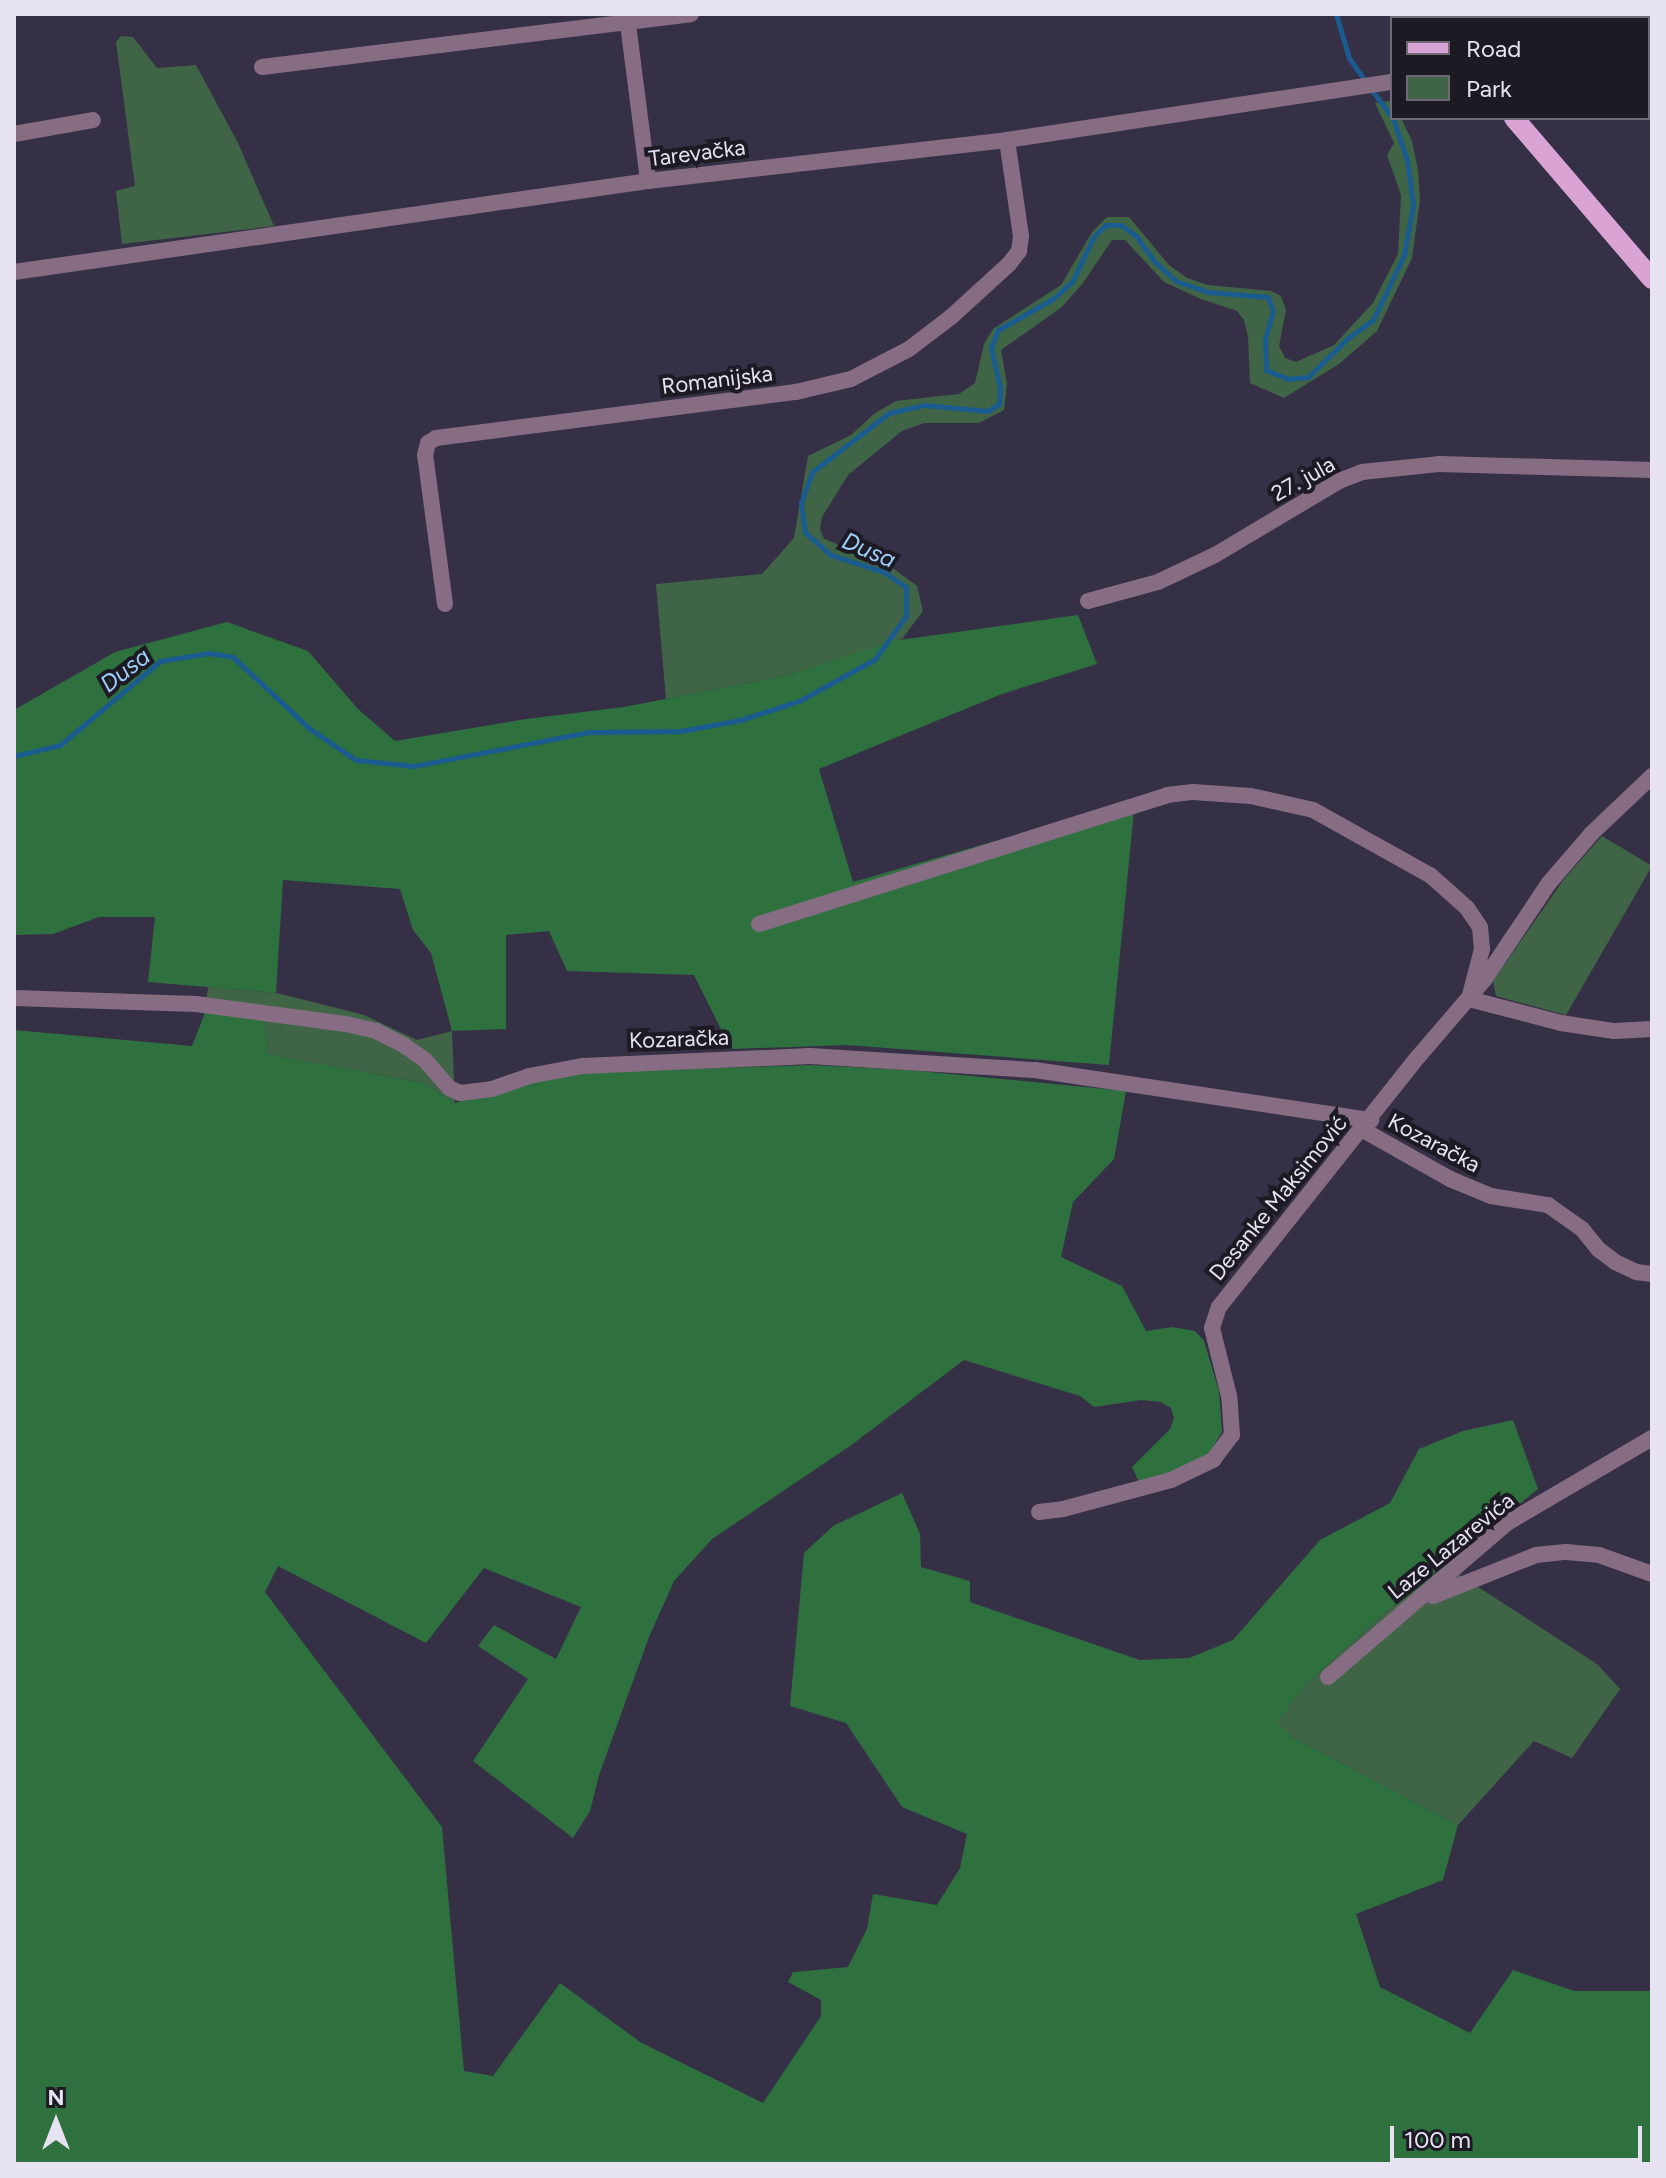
<!DOCTYPE html>
<html>
<head>
<meta charset="utf-8">
<style>
  body { margin:0 }
  #map { position:relative; width:1666px; height:2178px; overflow:hidden; background:#363047; font-family:Figtree,sans-serif }
  div>[style] { position:absolute }
  [style*='--x'] { left:calc(var(--x)*1px); top:calc(var(--y)*1px); width:calc(var(--w)*1px); rotate:calc(var(--a)*1deg) }
  .green>* { inset:0; background:#3f6546 }
  .forest>* { inset:0; background:#2e703e }
  .stream>* { height:5px; margin:-2.5px; padding:0 2.5px; transform-origin:2.5px; border-radius:2.5px; background:#1a5c8f }
  .minor>* { height:16px; margin:-8px; padding:0 8px; transform-origin:8px; border-radius:8px; background:#876d84 }
  .secondary>* { height:16px; margin:-8px; padding:0 8px; transform-origin:8px; border-radius:8px; background:#b58cb1 }
  .primary>* { height:20px; margin:-10px; padding:0 10px; transform-origin:10px; border-radius:10px; background:#d9a4d4 }
  span { translate:-50% -50%; white-space:nowrap; text-align:center; line-height:1.15; -webkit-text-stroke:8px #1d1a24; paint-order:stroke }
  .street-label { font-size:22px; color:#e7e3f2 }
  .water-label { font-size:24px; color:#9ccdf9; font-style:italic }
  .frame { position:absolute; inset:0; border:16px solid #e7e3f2; pointer-events:none }
  .legend { position:absolute; left:1390px; top:16px; width:260px; height:104px; box-sizing:border-box; background:#1d1a24; border:2px solid #6e6a76; margin:0; padding:10px 14px; list-style:none; font-size:24px; color:#e7e3f2 }
  .legend li { display:flex; align-items:center; gap:16px; height:40px }
  .legend b { width:40px; border:2px solid #6e6a76 }
  .north { position:absolute; left:16px; top:2082px; width:80px; height:80px; -webkit-text-stroke:6px #1d1a24; paint-order:stroke; rotate:0deg; font-size:22px; font-weight:700; line-height:32px; text-align:center; color:#e7e3f2 }
  .north::after { content:''; display:block; margin:auto; width:28px; height:36px; background:#e7e3f2; clip-path:polygon(50% 0,100% 100%,50% 72%,0 100%) }
  .scale { position:absolute; left:1390px; top:2126px; width:252px; height:36px; box-sizing:border-box; border:4px solid #e7e3f2; border-top:0; padding-left:10px; font-size:24px; line-height:28px; white-space:nowrap; color:#e7e3f2; -webkit-text-stroke:6px #1d1a24; paint-order:stroke }
</style>
</head>
<body>
<div id="map">
  <div class="green">
    <i style="clip-path:polygon(121px 36px,133px 37px,157px 68px,196px 65px,238px 143px,274px 226px,122px 244px,116px 191px,135px 186px,116px 42px)"></i>
    <i style="clip-path:polygon(1392px 101px,1392px 118px,1401px 118px,1412px 141px,1418px 170px,1420px 200px,1412px 258px,1377px 331px,1339px 364px,1284px 398px,1250px 383px,1248px 337px,1244px 320px,1237px 311px,1201px 299px,1164px 282px,1125px 240px,1112px 240px,1083px 283px,1062px 307px,1001px 350px,1007px 384px,1004px 410px,979px 423px,924px 423px,902px 431px,848px 475px,822px 517px,820px 529px,824px 539px,886px 563px,917px 586px,923px 611px,902px 639px,788px 675px,666px 699px,656px 584px,762px 574px,794px 538px,808px 456px,851px 435px,875px 413px,896px 401px,959px 394px,975px 383px,984px 344px,993px 329px,1061px 285px,1092px 232px,1107px 217px,1129px 217px,1169px 265px,1187px 278px,1208px 285px,1271px 291px,1281px 296px,1286px 310px,1279px 346px,1285px 358px,1296px 362px,1334px 345px,1373px 303px,1398px 254px,1401px 195px,1387px 155px,1394px 143px,1375px 103px)"></i>
    <i style="clip-path:polygon(1602px 836px,1652px 866px,1566px 1015px,1496px 996px,1493px 981px,1564px 879px)"></i>
    <i style="clip-path:polygon(208px 987px,276px 993px,325px 1005px,364px 1015px,417px 1040px,452px 1031px,455px 1103px,424px 1083px,267px 1054px,264px 1018px,205px 1013px)"></i>
    <i style="clip-path:polygon(1447px 1564px,1461px 1576px,1597px 1664px,1620px 1689px,1572px 1758px,1534px 1741px,1458px 1825px,1292px 1737px,1276px 1723px,1304px 1686px,1382px 1615px)"></i>
  </div>
  <div class="forest">
    <i style="clip-path:polygon(1078px 615px,1097px 664px,1002px 694px,819px 769px,853px 882px,1135px 801px,1109px 1065px,847px 1045px,731px 1049px,694px 975px,567px 971px,549px 931px,506px 935px,506px 1029px,452px 1031px,431px 953px,413px 930px,400px 889px,283px 880px,276px 993px,148px 982px,155px 917px,99px 917px,53px 934px,14px 935px,14px 710px,115px 652px,227px 622px,308px 651px,358px 709px,395px 741px,526px 719px,624px 707px,788px 675px,892px 641px)"></i>
    <i style="clip-path:polygon(205px 1013px,264px 1018px,268px 1054px,424px 1083px,455px 1103px,553px 1074px,810px 1065px,909px 1070px,1126px 1091px,1114px 1159px,1073px 1202px,1061px 1257px,1122px 1286px,1146px 1331px,1172px 1327px,1195px 1331px,1204px 1341px,1219px 1391px,1222px 1432px,1208px 1455px,1171px 1473px,1139px 1482px,1132px 1467px,1170px 1429px,1174px 1418px,1171px 1408px,1161px 1402px,1141px 1400px,1094px 1407px,1080px 1396px,964px 1360px,850px 1446px,712px 1539px,674px 1581px,649px 1637px,599px 1775px,590px 1811px,573px 1838px,473px 1761px,528px 1679px,478px 1646px,494px 1625px,556px 1659px,581px 1607px,484px 1568px,426px 1643px,278px 1566px,265px 1592px,442px 1827px,464px 2071px,493px 2076px,560px 1983px,640px 2042px,763px 2103px,821px 2016px,821px 2000px,788px 1982px,793px 1972px,848px 1967px,867px 1929px,873px 1894px,937px 1905px,960px 1868px,967px 1834px,902px 1807px,846px 1723px,790px 1706px,804px 1553px,833px 1526px,902px 1493px,920px 1534px,921px 1567px,970px 1581px,970px 1602px,1140px 1660px,1189px 1658px,1233px 1640px,1320px 1540px,1390px 1503px,1419px 1449px,1463px 1431px,1513px 1420px,1538px 1489px,1382px 1615px,1304px 1686px,1277px 1723px,1292px 1737px,1458px 1825px,1443px 1880px,1356px 1914px,1380px 1987px,1470px 2033px,1513px 1970px,1574px 1991px,1652px 1991px,1652px 2164px,14px 2164px,14px 1030px,192px 1046px)"></i>
  </div>
  <div class="stream">
    <i style="--x:1336;--y:14;--w:46;--a:73.5"></i>
    <i style="--x:1349;--y:58;--w:28;--a:55"></i>
    <i style="--x:1371;--y:89;--w:35;--a:53"></i>
    <i style="--x:14;--y:756;--w:47;--a:-13.4"></i>
    <i style="--x:60;--y:745;--w:131;--a:-40"></i>
    <i style="--x:160;--y:661;--w:50;--a:-9.3"></i>
    <i style="--x:209;--y:653;--w:24;--a:9"></i>
    <i style="--x:233;--y:657;--w:105;--a:43.1"></i>
    <i style="--x:310;--y:729;--w:55;--a:34"></i>
    <i style="--x:356;--y:760;--w:58;--a:5.9"></i>
    <i style="--x:414;--y:766;--w:178;--a:-11"></i>
    <i style="--x:589;--y:732;--w:92;--a:-0.6"></i>
    <i style="--x:681;--y:731;--w:60;--a:-10.6"></i>
    <i style="--x:740;--y:720;--w:62;--a:-17.9"></i>
    <i style="--x:799;--y:701;--w:87;--a:-28.9"></i>
    <i style="--x:875;--y:659;--w:53;--a:-54.2"></i>
    <i style="--x:906;--y:616;--w:29;--a:-90"></i>
    <i style="--x:906;--y:587;--w:27;--a:-146"></i>
    <i style="--x:884;--y:572;--w:56;--a:-162.2"></i>
    <i style="--x:831;--y:555;--w:35;--a:-139"></i>
    <i style="--x:805;--y:532;--w:29;--a:-98"></i>
    <i style="--x:801;--y:503;--w:33;--a:-70"></i>
    <i style="--x:812;--y:472;--w:97;--a:-37.5"></i>
    <i style="--x:889;--y:413;--w:36;--a:-13"></i>
    <i style="--x:924;--y:405;--w:64;--a:5.4"></i>
    <i style="--x:988;--y:411;--w:13;--a:-32"></i>
    <i style="--x:999;--y:404;--w:17;--a:-87"></i>
    <i style="--x:1000;--y:387;--w:40;--a:-103"></i>
    <i style="--x:991;--y:348;--w:19;--a:-69"></i>
    <i style="--x:998;--y:330;--w:64;--a:-29.7"></i>
    <i style="--x:1054;--y:298;--w:24;--a:-42"></i>
    <i style="--x:1072;--y:282;--w:51;--a:-64.4"></i>
    <i style="--x:1094;--y:236;--w:16;--a:-43"></i>
    <i style="--x:1106;--y:225;--w:15;--a:0"></i>
    <i style="--x:1121;--y:225;--w:19;--a:36"></i>
    <i style="--x:1136;--y:236;--w:32;--a:54"></i>
    <i style="--x:1155;--y:262;--w:28;--a:42"></i>
    <i style="--x:1176;--y:281;--w:34;--a:19"></i>
    <i style="--x:1208;--y:292;--w:60;--a:4.8"></i>
    <i style="--x:1268;--y:297;--w:15;--a:70"></i>
    <i style="--x:1273;--y:311;--w:29;--a:106"></i>
    <i style="--x:1265;--y:339;--w:31;--a:88"></i>
    <i style="--x:1266;--y:370;--w:24;--a:22"></i>
    <i style="--x:1288;--y:379;--w:20;--a:-6"></i>
    <i style="--x:1308;--y:377;--w:56;--a:-44.3"></i>
    <i style="--x:1348;--y:338;--w:31;--a:-36"></i>
    <i style="--x:1373;--y:320;--w:72;--a:-64.5"></i>
    <i style="--x:1404;--y:255;--w:51;--a:-79.8"></i>
    <i style="--x:1413;--y:205;--w:45;--a:-97.6"></i>
    <i style="--x:1407;--y:160;--w:44;--a:-108.4"></i>
  </div>
  <div class="minor">
    <i style="--x:627;--y:16;--w:166;--a:82.7"></i>
    <i style="--x:262;--y:67;--w:432;--a:-7"></i>
    <i style="--x:14;--y:134;--w:80;--a:-10"></i>
    <i style="--x:14;--y:272;--w:640;--a:-8.17"></i>
    <i style="--x:648;--y:181;--w:361;--a:-6.5"></i>
    <i style="--x:1007;--y:140;--w:389;--a:-8.6"></i>
    <i style="--x:1088;--y:601;--w:73;--a:-15.2"></i>
    <i style="--x:1158;--y:582;--w:63;--a:-25.3"></i>
    <i style="--x:1215;--y:555;--w:144;--a:-30.8"></i>
    <i style="--x:1339;--y:481;--w:25;--a:-21"></i>
    <i style="--x:1362;--y:472;--w:77;--a:-5.9"></i>
    <i style="--x:1439;--y:464;--w:213;--a:1.6"></i>
    <i style="--x:445;--y:604;--w:150;--a:-97.6"></i>
    <i style="--x:425;--y:455;--w:12;--a:-76"></i>
    <i style="--x:428;--y:443;--w:9;--a:-32"></i>
    <i style="--x:436;--y:438;--w:363;--a:-7.3"></i>
    <i style="--x:796;--y:392;--w:57;--a:-13.3"></i>
    <i style="--x:851;--y:379;--w:65;--a:-27.3"></i>
    <i style="--x:909;--y:349;--w:53;--a:-37.3"></i>
    <i style="--x:951;--y:317;--w:79;--a:-42.4"></i>
    <i style="--x:1009;--y:264;--w:16;--a:-52"></i>
    <i style="--x:1019;--y:251;--w:15;--a:-82"></i>
    <i style="--x:1021;--y:236;--w:97;--a:-98.3"></i>
    <i style="--x:759;--y:924;--w:428;--a:-17.5"></i>
    <i style="--x:1167;--y:795;--w:26;--a:-7"></i>
    <i style="--x:1193;--y:792;--w:58;--a:3.9"></i>
    <i style="--x:1251;--y:796;--w:64;--a:12.7"></i>
    <i style="--x:1313;--y:810;--w:134;--a:29.1"></i>
    <i style="--x:1430;--y:875;--w:50;--a:41.7"></i>
    <i style="--x:1467;--y:908;--w:23;--a:56"></i>
    <i style="--x:1480;--y:927;--w:22;--a:85"></i>
    <i style="--x:1482;--y:949;--w:52;--a:104.6"></i>
    <i style="--x:1469;--y:999;--w:95;--a:14.6"></i>
    <i style="--x:1561;--y:1023;--w:54;--a:8.6"></i>
    <i style="--x:1614;--y:1031;--w:38;--a:-3"></i>
    <i style="--x:14;--y:998;--w:182;--a:1.9"></i>
    <i style="--x:196;--y:1004;--w:151;--a:7.6"></i>
    <i style="--x:346;--y:1024;--w:31;--a:13"></i>
    <i style="--x:376;--y:1031;--w:33;--a:27"></i>
    <i style="--x:405;--y:1046;--w:24;--a:35"></i>
    <i style="--x:425;--y:1060;--w:37;--a:49"></i>
    <i style="--x:449;--y:1088;--w:12;--a:24"></i>
    <i style="--x:460;--y:1093;--w:32;--a:-7"></i>
    <i style="--x:492;--y:1089;--w:39;--a:-19"></i>
    <i style="--x:529;--y:1076;--w:55;--a:-10.5"></i>
    <i style="--x:583;--y:1066;--w:227;--a:-2.5"></i>
    <i style="--x:810;--y:1056;--w:225;--a:3.6"></i>
    <i style="--x:1035;--y:1070;--w:340;--a:8.5"></i>
    <i style="--x:1363;--y:1130;--w:100;--a:29.4"></i>
    <i style="--x:1450;--y:1179;--w:44;--a:22.5"></i>
    <i style="--x:1491;--y:1196;--w:58;--a:9"></i>
    <i style="--x:1548;--y:1205;--w:42;--a:35.2"></i>
    <i style="--x:1582;--y:1229;--w:26;--a:51"></i>
    <i style="--x:1598;--y:1249;--w:21;--a:37"></i>
    <i style="--x:1615;--y:1262;--w:23;--a:25"></i>
    <i style="--x:1636;--y:1272;--w:16;--a:7"></i>
    <i style="--x:1039;--y:1512;--w:24;--a:-7"></i>
    <i style="--x:1063;--y:1509;--w:112;--a:-15"></i>
    <i style="--x:1171;--y:1480;--w:47;--a:-25.5"></i>
    <i style="--x:1213;--y:1460;--w:31;--a:-53"></i>
    <i style="--x:1232;--y:1435;--w:39;--a:-94"></i>
    <i style="--x:1229;--y:1396;--w:70;--a:-104"></i>
    <i style="--x:1212;--y:1328;--w:22;--a:-72"></i>
    <i style="--x:1219;--y:1307;--w:320;--a:-51.5"></i>
    <i style="--x:1418;--y:1057;--w:101;--a:-49.4"></i>
    <i style="--x:1484;--y:980;--w:117;--a:-56.2"></i>
    <i style="--x:1549;--y:883;--w:66;--a:-49.3"></i>
    <i style="--x:1592;--y:833;--w:83;--a:-43.5"></i>
    <i style="--x:1433;--y:1596;--w:111;--a:-21.7"></i>
    <i style="--x:1536;--y:1555;--w:30;--a:-6"></i>
    <i style="--x:1566;--y:1552;--w:33;--a:5"></i>
    <i style="--x:1599;--y:1555;--w:56;--a:19.7"></i>
    <i style="--x:1328;--y:1677;--w:236;--a:-40.7"></i>
    <i style="--x:1507;--y:1523;--w:168;--a:-30.4"></i>
  </div>
  <div class="secondary">
    <i style="--x:1449;--y:14;--w:5;--a:53"></i>
  </div>
  <div class="primary">
    <i style="--x:1515;--y:14;--w:8;--a:30"></i>
    <i style="--x:1482;--y:18;--w:8;--a:-30"></i>
    <i style="--x:1547;--y:18;--w:5;--a:-53"></i>
    <i style="--x:1514;--y:118;--w:212;--a:49.4"></i>
  </div>
  <div class="street-label">
    <span style="left:697px;top:153px;rotate:-7deg">Tarevačka</span>
    <span style="left:717px;top:380px;rotate:-7deg">Romanijska</span>
    <span style="left:1303px;top:479px;rotate:-29deg">27. jula</span>
    <span style="left:679px;top:1039px;rotate:-2deg">Kozaračka</span>
    <span style="left:1434px;top:1143px;rotate:28deg">Kozaračka</span>
    <span style="left:1278px;top:1198px;rotate:-51deg">Desanke Maksimović</span>
    <span style="left:1451px;top:1546px;rotate:-39deg">Laze Lazarevića</span>
  </div>
  <div class="water-label">
    <span style="left:869px;top:550px;rotate:23deg">Dusa</span>
    <span style="left:125px;top:670px;rotate:-38deg">Dusa</span>
  </div>
  <div class="frame"></div>
  <ul class="legend">
  <li><b style="height:10px;background:#d9a4d4"></b>Road</li>
  <li><b style="height:22px;background:#3f6546"></b>Park</li>
  </ul>
  <div class="north">N</div>
  <div class="scale">100 m</div>
</div>
</body>
</html>
